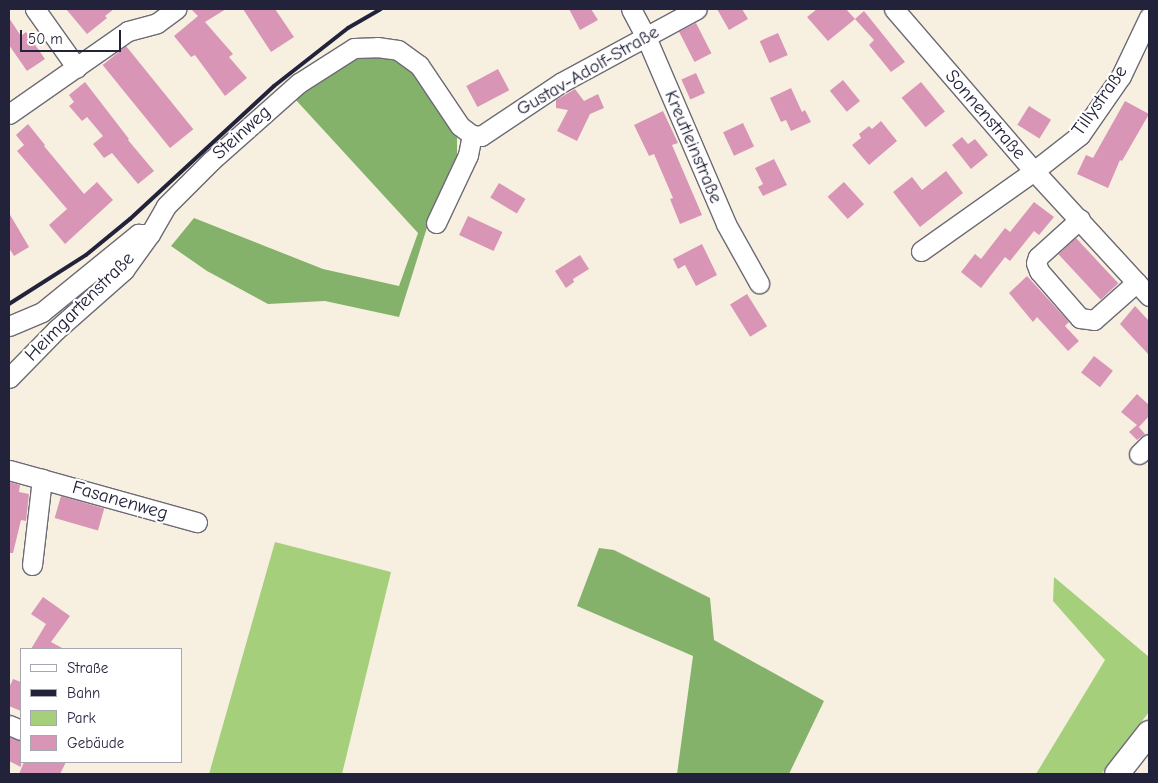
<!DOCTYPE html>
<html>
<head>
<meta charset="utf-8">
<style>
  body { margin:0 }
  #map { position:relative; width:1158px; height:783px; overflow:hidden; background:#f7f0e1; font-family:"Comic Neue",sans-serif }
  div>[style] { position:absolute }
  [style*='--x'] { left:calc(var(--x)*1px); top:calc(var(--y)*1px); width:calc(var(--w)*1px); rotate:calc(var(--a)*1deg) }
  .green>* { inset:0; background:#a6cf7b }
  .forest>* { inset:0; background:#84b26b }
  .building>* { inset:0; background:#d895b6; transform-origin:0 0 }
  .roads { filter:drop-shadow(1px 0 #6d6a75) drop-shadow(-1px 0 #6d6a75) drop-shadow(0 1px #6d6a75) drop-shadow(0 -1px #6d6a75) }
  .minor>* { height:19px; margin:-9.5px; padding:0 9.5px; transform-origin:9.5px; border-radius:9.5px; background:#fff }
  .major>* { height:24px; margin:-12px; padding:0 12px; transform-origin:12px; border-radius:12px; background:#fff }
  .rail>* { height:4px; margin:-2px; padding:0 2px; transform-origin:2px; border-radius:2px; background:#22223b }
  span { translate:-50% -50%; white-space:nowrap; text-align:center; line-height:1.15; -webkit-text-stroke:4.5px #fff; paint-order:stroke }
  .street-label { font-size:19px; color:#22223b }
  .frame { position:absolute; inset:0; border:10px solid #22223b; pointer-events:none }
  .legend { position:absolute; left:20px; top:648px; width:162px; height:115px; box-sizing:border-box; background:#fff; border:1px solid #a7a7b1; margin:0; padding:6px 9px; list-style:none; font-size:15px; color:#22223b }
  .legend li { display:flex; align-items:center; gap:10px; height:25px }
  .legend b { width:25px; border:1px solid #a7a7b1 }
  .scale { position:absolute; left:20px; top:30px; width:101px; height:22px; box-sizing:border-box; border:2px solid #22223b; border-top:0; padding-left:6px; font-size:15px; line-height:18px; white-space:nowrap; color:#22223b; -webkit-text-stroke:4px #fff; paint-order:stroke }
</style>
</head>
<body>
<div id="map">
  <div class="green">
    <i style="clip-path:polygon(275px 542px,391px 572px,342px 774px,209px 774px)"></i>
    <i style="clip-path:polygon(1054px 577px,1149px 657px,1149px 712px,1101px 774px,1036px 774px,1105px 660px,1053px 601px)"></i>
  </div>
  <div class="forest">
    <i style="clip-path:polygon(357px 55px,395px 55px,414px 69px,457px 131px,457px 161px,430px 218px,399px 317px,325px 301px,268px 304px,207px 271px,171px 246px,194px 218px,323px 269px,399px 286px,418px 233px,295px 99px,317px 80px)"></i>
    <i style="clip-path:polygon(599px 548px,614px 550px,710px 598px,714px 640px,824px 701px,789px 774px,677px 774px,693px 656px,577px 606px)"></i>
  </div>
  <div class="building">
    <i style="clip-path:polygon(66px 9px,114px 9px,105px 16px,107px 18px,87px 34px)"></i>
    <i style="clip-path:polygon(191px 9px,226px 9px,205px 22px,233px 54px,229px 57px,247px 78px,225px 96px,195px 55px,191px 57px,174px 36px,198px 16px)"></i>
    <i style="clip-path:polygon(243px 9px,275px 9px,294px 37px,271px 52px)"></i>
    <i style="clip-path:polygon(569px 9px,591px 9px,598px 20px,580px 30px)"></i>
    <i style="clip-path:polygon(717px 9px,742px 9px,748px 19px,729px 30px)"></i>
    <i style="clip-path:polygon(817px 9px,846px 9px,855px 19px,828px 41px,807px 17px)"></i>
    <i style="clip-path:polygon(864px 11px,905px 62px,891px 72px,869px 45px,874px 40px,855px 19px)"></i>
    <i style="clip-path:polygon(9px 18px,21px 36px,26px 32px,45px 59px,27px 71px,9px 45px)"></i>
    <i style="left:696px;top:23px;width:34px;height:19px;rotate:63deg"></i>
    <i style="left:778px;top:33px;width:24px;height:20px;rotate:66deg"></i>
    <i style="left:126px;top:46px;width:107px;height:30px;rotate:51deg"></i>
    <i style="left:498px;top:69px;width:24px;height:36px;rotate:62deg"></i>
    <i style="left:696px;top:73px;width:22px;height:16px;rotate:66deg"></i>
    <i style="left:843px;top:80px;width:27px;height:17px;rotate:51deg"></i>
    <i style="clip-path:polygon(85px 82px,129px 139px,128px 140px,154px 171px,138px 184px,112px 153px,104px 158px,93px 144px,103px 136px,87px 117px,82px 121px,69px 106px,74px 102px,69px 95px)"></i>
    <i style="left:921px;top:82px;width:38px;height:25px;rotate:51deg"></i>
    <i style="clip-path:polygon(791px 88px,802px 112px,805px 110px,811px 122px,791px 131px,786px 120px,781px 122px,770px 98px)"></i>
    <i style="clip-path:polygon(575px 89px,584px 101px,598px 94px,604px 108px,590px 114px,577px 141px,557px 131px,568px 110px,556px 108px,556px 100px)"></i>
    <i style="clip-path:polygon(1125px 101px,1149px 114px,1122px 161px,1120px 160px,1108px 188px,1077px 174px,1086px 155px,1093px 158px)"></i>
    <i style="left:1029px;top:106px;width:26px;height:22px;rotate:32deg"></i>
    <i style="clip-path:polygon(663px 111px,678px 143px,672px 145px,702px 215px,680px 224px,670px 199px,673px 198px,654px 154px,649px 156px,634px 125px)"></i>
    <i style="clip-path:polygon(881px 121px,897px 141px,869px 165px,852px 145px,861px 138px,859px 134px,869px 126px,872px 129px)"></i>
    <i style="left:743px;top:123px;width:26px;height:22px;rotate:65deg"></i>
    <i style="clip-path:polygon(28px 124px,45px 145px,44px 146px,84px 194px,97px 182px,113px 200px,65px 244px,49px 225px,67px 209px,17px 151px,24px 145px,16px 135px)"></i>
    <i style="clip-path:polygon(962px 137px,968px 144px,975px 139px,988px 155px,971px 169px,952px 145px)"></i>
    <i style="clip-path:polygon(774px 159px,787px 185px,763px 196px,758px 187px,763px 184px,755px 168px)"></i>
    <i style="clip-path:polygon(946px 171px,963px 193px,920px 227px,893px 192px,912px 177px,922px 190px)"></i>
    <i style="left:844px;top:182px;width:30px;height:22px;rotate:48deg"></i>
    <i style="left:499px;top:183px;width:31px;height:17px;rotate:31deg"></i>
    <i style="clip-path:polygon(1034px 202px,1054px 217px,1039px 235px,1034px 231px,1010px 261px,1005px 257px,981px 288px,961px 272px,975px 254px,981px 259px,1005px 228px,1010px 232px)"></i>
    <i style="clip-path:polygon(9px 213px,29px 247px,14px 256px,9px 248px)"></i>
    <i style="left:468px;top:216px;width:38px;height:21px;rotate:25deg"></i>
    <i style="left:1076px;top:238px;width:62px;height:24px;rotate:47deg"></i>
    <i style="clip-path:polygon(702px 244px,717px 275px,696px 286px,685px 265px,678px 269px,673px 259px)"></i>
    <i style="clip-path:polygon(580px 255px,589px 269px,573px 279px,574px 282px,566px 288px,555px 271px)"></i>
    <i style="clip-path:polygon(1027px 276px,1069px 322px,1065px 326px,1079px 341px,1068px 351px,1037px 317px,1033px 322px,1009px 293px)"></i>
    <i style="left:747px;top:294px;width:38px;height:20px;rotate:58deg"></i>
    <i style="clip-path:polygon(1135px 306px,1149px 321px,1149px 355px,1120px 324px)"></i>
    <i style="left:1094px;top:356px;width:24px;height:21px;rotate:38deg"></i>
    <i style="clip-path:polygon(1137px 394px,1149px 405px,1149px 416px,1139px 427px,1138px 426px,1145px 434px,1137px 440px,1129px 432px,1137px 425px,1121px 412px)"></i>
    <i style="clip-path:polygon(9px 482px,20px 485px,19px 492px,29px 494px,26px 521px,21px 520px,13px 553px,9px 553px)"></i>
    <i style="left:61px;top:496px;width:45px;height:23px;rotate:16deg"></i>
    <i style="clip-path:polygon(43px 597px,70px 616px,51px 642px,64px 649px,31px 649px,46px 624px,31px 614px)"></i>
    <i style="clip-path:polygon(13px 679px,21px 682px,21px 711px,9px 706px,9px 688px)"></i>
    <i style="clip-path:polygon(9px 737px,21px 741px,21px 767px,9px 761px)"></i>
    <i style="clip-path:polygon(24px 762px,66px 762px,60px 774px,19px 774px)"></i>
  </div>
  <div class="roads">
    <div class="minor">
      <i style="--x:35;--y:9;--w:72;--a:54.6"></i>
      <i style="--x:631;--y:9;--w:32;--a:62"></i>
      <i style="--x:646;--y:37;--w:203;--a:66.8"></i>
      <i style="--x:726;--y:224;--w:68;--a:60.8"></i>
      <i style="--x:894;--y:9;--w:214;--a:49.2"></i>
      <i style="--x:1034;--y:171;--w:170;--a:47.4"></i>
      <i style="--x:9;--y:114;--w:145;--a:-34.9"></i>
      <i style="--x:128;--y:31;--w:30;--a:-15"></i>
      <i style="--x:157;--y:23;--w:24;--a:-36"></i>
      <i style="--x:1080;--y:219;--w:57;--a:137.9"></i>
      <i style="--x:1038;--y:257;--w:6;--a:108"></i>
      <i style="--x:1036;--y:263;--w:9;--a:69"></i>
      <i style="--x:1039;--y:271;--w:62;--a:48.9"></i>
      <i style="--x:1080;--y:318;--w:14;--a:8"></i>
      <i style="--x:1094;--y:320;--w:57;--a:-41.5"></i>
      <i style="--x:436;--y:223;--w:75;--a:-64.8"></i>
      <i style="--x:468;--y:155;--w:20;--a:-79"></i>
      <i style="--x:921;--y:251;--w:138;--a:-35.3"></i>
      <i style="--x:1034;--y:171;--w:58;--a:-38"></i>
      <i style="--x:1080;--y:135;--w:72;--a:-55.2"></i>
      <i style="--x:1121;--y:76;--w:65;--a:-64.6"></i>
      <i style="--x:9;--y:326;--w:36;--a:-23"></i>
      <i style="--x:42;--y:312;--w:124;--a:-39.1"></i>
      <i style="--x:138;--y:234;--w:12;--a:0"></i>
      <i style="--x:150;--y:234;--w:32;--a:-60"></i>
      <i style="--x:166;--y:206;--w:64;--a:-45"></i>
      <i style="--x:211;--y:161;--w:118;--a:-41.6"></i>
      <i style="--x:299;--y:83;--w:65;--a:-32.5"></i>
      <i style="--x:354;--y:48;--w:23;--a:-2"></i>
      <i style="--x:377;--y:47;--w:21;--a:8"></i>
      <i style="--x:398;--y:50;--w:26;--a:36"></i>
      <i style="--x:419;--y:65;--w:73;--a:56.1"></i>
      <i style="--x:460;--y:126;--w:15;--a:37"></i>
      <i style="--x:472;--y:135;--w:9;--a:6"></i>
      <i style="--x:481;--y:136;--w:97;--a:-33.7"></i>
      <i style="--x:562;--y:82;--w:153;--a:-28.4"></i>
      <i style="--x:9;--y:378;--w:67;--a:-45.6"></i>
      <i style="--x:56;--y:330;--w:91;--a:-41.4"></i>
      <i style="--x:124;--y:270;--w:44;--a:-54.2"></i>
      <i style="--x:1139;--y:454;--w:14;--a:-45"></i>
      <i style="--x:9;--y:470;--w:195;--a:15.5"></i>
      <i style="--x:32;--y:565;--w:87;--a:-83.4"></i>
      <i style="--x:9;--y:725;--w:13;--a:23"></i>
    </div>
    <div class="major">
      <i style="--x:1117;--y:774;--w:52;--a:-52"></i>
    </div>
  </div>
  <div class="rail">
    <i style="--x:9;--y:304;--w:91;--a:-32.5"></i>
    <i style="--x:86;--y:255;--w:57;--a:-39.3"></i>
    <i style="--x:130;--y:219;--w:196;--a:-42.7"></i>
    <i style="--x:274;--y:86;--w:94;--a:-38.1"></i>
    <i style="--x:348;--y:28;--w:38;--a:-30"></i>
  </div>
  <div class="street-label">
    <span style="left:588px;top:71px;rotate:-30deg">Gustav-Adolf-Straße</span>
    <span style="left:1100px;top:101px;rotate:-55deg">Tillystraße</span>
    <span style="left:985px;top:115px;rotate:49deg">Sonnenstraße</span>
    <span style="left:242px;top:133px;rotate:-42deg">Steinweg</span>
    <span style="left:693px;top:147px;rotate:67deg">Kreutleinstraße</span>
    <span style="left:80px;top:307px;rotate:-45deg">Heimgartenstraße</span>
    <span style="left:120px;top:501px;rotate:16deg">Fasanenweg</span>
  </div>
  <div class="frame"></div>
  <ul class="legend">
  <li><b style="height:6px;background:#fff"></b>Straße</li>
  <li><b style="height:6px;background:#22223b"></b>Bahn</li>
  <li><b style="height:14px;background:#a6cf7b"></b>Park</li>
  <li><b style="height:14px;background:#d895b6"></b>Gebäude</li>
  </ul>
  <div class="scale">50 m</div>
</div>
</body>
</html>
